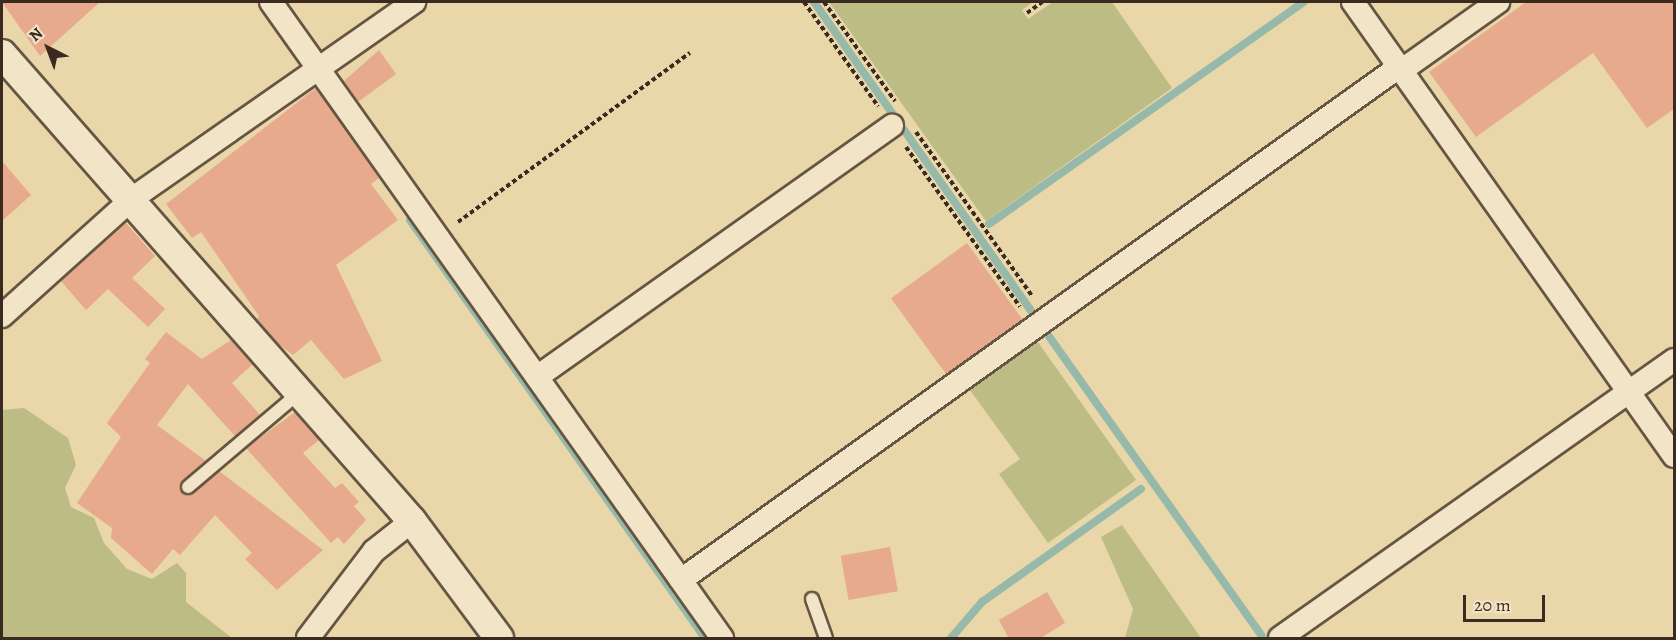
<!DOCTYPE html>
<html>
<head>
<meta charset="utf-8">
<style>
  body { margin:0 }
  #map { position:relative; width:1676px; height:640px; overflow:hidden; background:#e9d6a9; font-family:Alegreya,serif }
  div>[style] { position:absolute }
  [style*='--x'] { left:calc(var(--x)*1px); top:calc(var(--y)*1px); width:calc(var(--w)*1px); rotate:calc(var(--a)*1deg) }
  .green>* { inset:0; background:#bdbc84 }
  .stream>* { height:8px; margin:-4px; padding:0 4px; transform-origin:4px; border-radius:4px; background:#97b9aa }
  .building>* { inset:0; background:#e7aa8d; transform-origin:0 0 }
  .path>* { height:4px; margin-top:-2px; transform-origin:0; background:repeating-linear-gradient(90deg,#3b2a20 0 4.5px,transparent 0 7.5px) }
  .roads { filter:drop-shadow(2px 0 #665542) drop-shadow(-2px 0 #665542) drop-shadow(0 2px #665542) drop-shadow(0 -2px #665542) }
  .service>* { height:12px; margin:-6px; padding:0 6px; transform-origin:6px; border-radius:6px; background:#f1e4c7 }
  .minor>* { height:22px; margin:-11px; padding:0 11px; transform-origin:11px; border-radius:11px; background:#f1e4c7 }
  .tertiary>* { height:28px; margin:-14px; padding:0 14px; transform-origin:14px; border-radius:14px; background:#f1e4c7 }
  span { translate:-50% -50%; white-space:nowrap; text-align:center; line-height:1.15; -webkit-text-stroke:4.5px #f1e4c7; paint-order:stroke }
  .frame { position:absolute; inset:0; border:3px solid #3b2a20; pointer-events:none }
  .north { position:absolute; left:18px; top:18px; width:60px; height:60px; -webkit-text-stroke:4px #f1e4c7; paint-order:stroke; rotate:318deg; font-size:16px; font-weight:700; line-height:24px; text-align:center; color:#3b2a20 }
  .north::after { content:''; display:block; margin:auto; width:21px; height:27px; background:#3b2a20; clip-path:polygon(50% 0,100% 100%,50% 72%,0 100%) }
  .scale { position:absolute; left:1463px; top:595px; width:82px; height:27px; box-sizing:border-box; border:3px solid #3b2a20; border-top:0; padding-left:8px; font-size:18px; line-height:21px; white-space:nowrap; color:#3b2a20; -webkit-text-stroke:4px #f1e4c7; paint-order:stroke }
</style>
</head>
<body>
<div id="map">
  <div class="green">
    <i style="clip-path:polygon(829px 2px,1033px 2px,1022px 10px,1028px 19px,1053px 2px,1112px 2px,1172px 88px,986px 221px)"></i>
    <i style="clip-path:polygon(1035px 338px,1136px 480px,1048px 543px,999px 474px,1020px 459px,967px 386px)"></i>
    <i style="clip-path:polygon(24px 408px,68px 438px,76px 465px,65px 488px,71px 507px,94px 518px,104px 543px,127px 569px,152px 579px,177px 563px,186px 573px,186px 602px,232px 638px,2px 638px,2px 410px)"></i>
    <i style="clip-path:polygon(1122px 525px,1201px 638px,1125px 638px,1133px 609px,1101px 537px)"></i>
  </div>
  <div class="stream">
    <i style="--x:814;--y:2;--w:384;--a:54.9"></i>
    <i style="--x:410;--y:220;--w:512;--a:54.79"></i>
    <i style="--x:989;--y:224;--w:385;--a:-35.2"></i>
    <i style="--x:1048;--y:335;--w:369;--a:54.6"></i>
    <i style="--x:951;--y:638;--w:48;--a:-49.3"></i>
    <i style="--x:982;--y:602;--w:195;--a:-35.4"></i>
  </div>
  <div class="building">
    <i style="clip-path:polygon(2px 2px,100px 2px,40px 56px)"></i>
    <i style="clip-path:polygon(1526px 2px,1674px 2px,1674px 109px,1647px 128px,1593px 53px,1476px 137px,1429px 72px)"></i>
    <i style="clip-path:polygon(379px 50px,396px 74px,358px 102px,344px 81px)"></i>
    <i style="clip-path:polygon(316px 88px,379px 178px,371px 184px,398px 220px,336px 265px,382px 361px,344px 379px,311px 340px,293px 355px,277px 343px,257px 319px,259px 316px,201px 232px,192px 238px,166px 204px)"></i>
    <i style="clip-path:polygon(2px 161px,31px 195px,2px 221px)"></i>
    <i style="clip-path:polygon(126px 223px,155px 256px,132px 278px,165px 309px,148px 327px,108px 289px,86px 310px,61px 281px)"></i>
    <i style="left:967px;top:243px;width:95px;height:94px;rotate:54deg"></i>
    <i style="clip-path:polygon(166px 332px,202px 359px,231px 340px,253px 364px,232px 383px,260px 415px,235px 436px,188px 384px,157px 425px,206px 461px,182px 481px,182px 493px,193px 494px,219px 471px,323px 550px,277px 590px,245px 559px,252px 553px,215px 515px,180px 555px,173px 549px,152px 574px,111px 538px,112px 528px,77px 503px,121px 437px,107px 423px,150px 363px,145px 359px)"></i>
    <i style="clip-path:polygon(295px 412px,319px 440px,303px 453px,335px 488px,342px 483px,359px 502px,354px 506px,366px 520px,344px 544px,338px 537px,331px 543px,246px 448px)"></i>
    <i style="left:890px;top:547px;width:45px;height:50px;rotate:80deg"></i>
    <i style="clip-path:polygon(1047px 592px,1065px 623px,1039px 639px,1009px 639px,999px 620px)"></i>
  </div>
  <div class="path">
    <i style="--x:804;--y:2;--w:128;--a:54.6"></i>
    <i style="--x:824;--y:2;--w:122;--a:54.4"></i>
    <i style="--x:1027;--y:13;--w:19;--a:-36"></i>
    <i style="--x:916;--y:132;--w:202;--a:54.7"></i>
    <i style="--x:906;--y:147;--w:196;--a:54.5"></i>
    <i style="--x:458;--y:222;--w:287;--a:-36.1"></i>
  </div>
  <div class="roads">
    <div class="service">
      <i style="--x:188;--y:487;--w:145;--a:-40.3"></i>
      <i style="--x:812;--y:599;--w:41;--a:70.3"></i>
    </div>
    <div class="minor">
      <i style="--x:271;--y:2;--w:780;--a:54.66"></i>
      <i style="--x:1353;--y:2;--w:556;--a:54.74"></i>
      <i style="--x:1402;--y:70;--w:118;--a:-35.3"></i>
      <i style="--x:2;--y:316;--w:176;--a:-42"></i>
      <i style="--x:133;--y:198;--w:343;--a:-34.9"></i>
      <i style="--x:537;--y:377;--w:435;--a:-35.3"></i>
      <i style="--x:681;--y:580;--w:882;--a:-35.55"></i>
      <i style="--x:308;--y:638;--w:109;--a:-52.8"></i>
      <i style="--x:374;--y:551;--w:48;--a:-38.3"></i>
      <i style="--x:1280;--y:638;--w:482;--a:-35.2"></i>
    </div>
    <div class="tertiary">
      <i style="--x:2;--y:54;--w:621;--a:48.72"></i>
      <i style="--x:412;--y:521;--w:146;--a:53.4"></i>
    </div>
  </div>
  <div class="frame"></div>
  <div class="north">N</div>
  <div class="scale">20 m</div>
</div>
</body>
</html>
